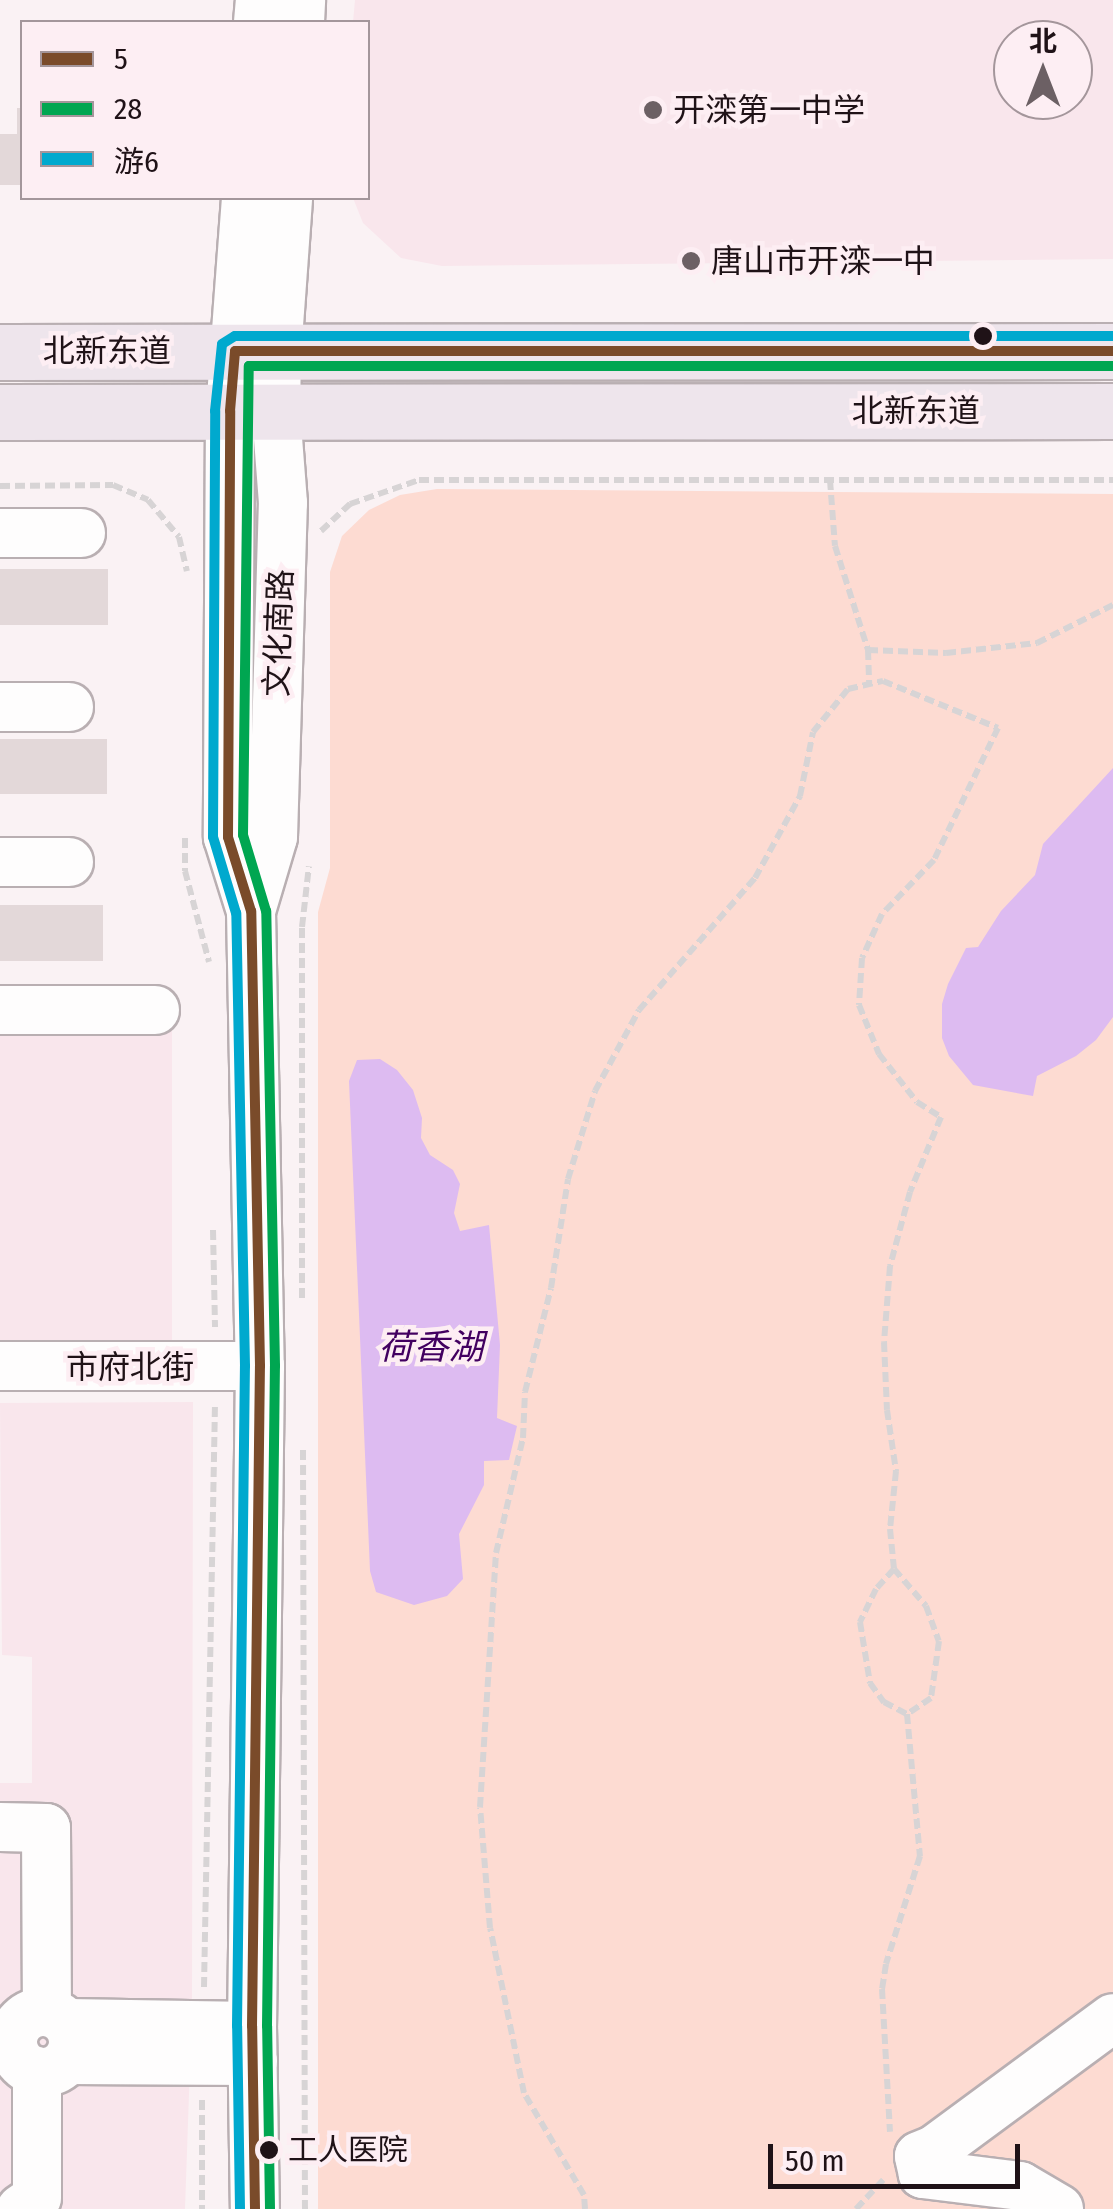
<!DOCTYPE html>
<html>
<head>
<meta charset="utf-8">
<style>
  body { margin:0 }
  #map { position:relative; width:1113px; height:2209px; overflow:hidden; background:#faf2f4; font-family:"Fira Sans Condensed","Noto Sans SC",sans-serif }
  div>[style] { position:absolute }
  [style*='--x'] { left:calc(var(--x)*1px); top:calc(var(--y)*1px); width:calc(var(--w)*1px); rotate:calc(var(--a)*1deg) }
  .built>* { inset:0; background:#f9e6ec; transform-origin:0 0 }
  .green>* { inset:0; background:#fddbd2 }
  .water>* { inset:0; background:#ddbbf1 }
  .building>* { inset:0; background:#e3d8d9; transform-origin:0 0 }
  .path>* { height:6px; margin-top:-3px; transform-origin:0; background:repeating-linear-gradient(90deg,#d7d4d5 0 10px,transparent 0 15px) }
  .roads { filter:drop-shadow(2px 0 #b9afb2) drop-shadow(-2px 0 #b9afb2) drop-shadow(0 2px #b9afb2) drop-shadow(0 -2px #b9afb2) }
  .minor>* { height:48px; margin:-24px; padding:0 24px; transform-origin:24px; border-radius:24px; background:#fefdfd }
  .minor>.ring { margin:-24px; padding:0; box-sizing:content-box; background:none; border:48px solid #fefdfd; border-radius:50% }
  .major>* { height:55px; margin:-27.5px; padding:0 27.5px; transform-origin:27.5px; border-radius:27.5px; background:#eee5ec }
  .bus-1>* { height:10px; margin:-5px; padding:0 5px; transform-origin:5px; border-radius:5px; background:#7a4b2a }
  .bus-2>* { height:10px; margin:-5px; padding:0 5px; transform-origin:5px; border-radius:5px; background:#00a651 }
  .bus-3>* { height:10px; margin:-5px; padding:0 5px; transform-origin:5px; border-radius:5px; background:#00a9ce }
  .dots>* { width:28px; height:28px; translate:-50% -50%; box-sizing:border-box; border:5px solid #fdeef3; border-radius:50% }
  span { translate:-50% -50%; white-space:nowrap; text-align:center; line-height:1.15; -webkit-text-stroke:9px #fdeef3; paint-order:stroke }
  .bus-label { font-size:30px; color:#1f1217 }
  .left { translate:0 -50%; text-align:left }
  .poi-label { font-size:32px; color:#1f1217 }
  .street-label { font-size:32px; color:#1f1217 }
  .water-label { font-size:35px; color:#420060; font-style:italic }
  .legend { position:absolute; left:20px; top:20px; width:350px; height:180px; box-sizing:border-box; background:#fdeef3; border:2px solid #a4969b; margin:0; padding:12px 18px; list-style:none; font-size:30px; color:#1f1217 }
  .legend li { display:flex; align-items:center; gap:20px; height:50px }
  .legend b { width:50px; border:2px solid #a4969b }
  .north { position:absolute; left:993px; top:20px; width:100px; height:100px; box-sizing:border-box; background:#fdeef3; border:2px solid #a4969b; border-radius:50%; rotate:0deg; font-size:28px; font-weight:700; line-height:40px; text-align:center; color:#1f1217 }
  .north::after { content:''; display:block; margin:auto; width:35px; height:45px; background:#6c6064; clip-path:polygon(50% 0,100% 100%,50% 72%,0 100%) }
  .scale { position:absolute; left:768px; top:2144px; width:252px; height:45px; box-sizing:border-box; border:5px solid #1f1217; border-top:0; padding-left:12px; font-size:30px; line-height:35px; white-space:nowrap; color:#1f1217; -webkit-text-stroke:8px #fdeef3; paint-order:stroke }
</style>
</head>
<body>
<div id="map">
  <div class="built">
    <i style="clip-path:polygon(evenodd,355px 0,1113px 0,1113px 259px,442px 266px,401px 258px,363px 223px,353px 198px,368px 198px,368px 22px,353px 22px,355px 0,1073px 40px,1073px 100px,1013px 100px,1013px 40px,1073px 40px)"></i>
    <i style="left:0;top:1026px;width:172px;height:328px"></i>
    <i style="clip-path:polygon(193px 1402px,192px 2008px,185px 2209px,0 2209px,0 1783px,32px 1783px,32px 1657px,2px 1655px,0 1403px)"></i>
  </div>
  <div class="green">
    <i style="clip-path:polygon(437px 489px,1113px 494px,1113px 2209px,318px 2209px,318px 912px,330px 868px,330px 572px,342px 536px,369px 510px,400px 495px)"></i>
  </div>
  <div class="water">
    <i style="clip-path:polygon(1113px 768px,1113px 1017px,1096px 1040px,1076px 1056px,1037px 1076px,1033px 1096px,973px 1085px,949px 1056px,942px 1038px,942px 1004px,948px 984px,966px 948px,978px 947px,1001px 911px,1035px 875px,1043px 844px)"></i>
    <i style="clip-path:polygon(380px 1059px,397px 1070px,413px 1090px,422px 1118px,421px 1138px,430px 1155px,453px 1170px,460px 1184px,454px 1213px,460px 1231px,489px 1225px,500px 1345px,497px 1418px,517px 1426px,509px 1460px,484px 1461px,484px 1485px,459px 1534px,463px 1579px,447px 1596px,414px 1605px,376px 1592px,370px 1571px,349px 1081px,357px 1060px)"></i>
  </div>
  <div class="building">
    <i style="clip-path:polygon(17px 108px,22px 108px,22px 185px,0 185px,0 134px,17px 134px)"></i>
    <i style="left:0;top:569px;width:108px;height:56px"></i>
    <i style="left:0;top:739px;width:107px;height:55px"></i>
    <i style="left:0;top:905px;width:103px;height:56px"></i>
  </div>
  <div class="path">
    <i style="--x:830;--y:480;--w:66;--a:85.7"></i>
    <i style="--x:835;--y:546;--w:109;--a:72.4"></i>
    <i style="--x:868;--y:650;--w:34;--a:88"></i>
    <i style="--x:0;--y:486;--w:113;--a:-0.5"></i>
    <i style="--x:113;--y:485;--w:38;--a:23"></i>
    <i style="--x:148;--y:500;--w:48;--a:50"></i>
    <i style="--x:179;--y:537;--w:35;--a:77"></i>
    <i style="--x:321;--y:531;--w:40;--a:-43"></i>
    <i style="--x:350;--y:504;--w:73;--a:-19.2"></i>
    <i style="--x:419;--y:480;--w:694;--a:0"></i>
    <i style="--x:868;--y:650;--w:78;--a:2.2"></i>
    <i style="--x:946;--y:653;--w:92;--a:-6.3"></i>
    <i style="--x:1037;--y:643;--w:85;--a:-26.6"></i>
    <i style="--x:185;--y:838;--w:33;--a:90"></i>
    <i style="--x:185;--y:871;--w:94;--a:75.2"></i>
    <i style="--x:213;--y:1230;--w:97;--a:88.8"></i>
    <i style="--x:302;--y:1298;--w:371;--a:-90"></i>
    <i style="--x:302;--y:927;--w:61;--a:-83.5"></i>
    <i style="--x:303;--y:1450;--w:759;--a:89.85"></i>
    <i style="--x:894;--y:1569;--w:27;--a:132"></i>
    <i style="--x:876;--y:1589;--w:37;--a:116"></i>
    <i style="--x:860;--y:1622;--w:62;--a:80.7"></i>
    <i style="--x:870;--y:1683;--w:24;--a:54"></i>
    <i style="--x:884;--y:1702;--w:26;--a:28"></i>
    <i style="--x:204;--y:1987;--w:582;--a:-88.92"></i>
    <i style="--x:202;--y:2100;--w:109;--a:90"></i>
    <i style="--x:585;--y:2209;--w:14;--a:-94"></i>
    <i style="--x:584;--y:2195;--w:118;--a:-120.5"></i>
    <i style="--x:524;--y:2093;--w:168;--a:-101.6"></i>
    <i style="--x:490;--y:1928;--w:121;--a:-94.7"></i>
    <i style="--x:480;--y:1807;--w:255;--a:-86.4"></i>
    <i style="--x:496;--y:1553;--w:118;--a:-76.8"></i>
    <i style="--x:523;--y:1438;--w:46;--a:-87.5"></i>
    <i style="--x:525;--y:1392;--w:107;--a:-76"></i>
    <i style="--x:551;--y:1288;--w:110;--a:-81.1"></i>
    <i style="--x:568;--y:1179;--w:92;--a:-72.9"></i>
    <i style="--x:595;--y:1091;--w:92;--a:-61.5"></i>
    <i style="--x:639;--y:1010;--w:176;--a:-48.7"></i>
    <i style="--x:755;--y:878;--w:94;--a:-61.2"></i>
    <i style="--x:800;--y:796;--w:65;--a:-78.5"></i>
    <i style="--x:813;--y:732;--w:55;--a:-50.9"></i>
    <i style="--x:848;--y:689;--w:36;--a:-13"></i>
    <i style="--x:883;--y:681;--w:124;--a:22.2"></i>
    <i style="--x:998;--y:728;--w:147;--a:115.9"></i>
    <i style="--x:934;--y:860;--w:75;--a:133.9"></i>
    <i style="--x:882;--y:914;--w:48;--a:114.4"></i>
    <i style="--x:862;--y:958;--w:47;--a:93.7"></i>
    <i style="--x:859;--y:1005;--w:53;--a:67.8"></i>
    <i style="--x:879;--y:1054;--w:61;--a:51.6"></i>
    <i style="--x:917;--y:1102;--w:28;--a:32"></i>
    <i style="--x:941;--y:1117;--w:81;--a:112.5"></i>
    <i style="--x:910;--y:1192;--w:77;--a:105.1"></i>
    <i style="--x:890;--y:1266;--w:76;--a:94.5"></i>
    <i style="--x:884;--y:1342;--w:68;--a:87.5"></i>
    <i style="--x:887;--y:1410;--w:62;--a:81.6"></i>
    <i style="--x:896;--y:1471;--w:58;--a:95.9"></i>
    <i style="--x:890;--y:1529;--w:40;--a:84.3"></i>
    <i style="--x:894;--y:1569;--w:49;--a:49.1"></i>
    <i style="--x:926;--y:1606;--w:37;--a:70"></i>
    <i style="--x:939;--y:1641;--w:58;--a:98"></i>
    <i style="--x:931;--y:1698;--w:29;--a:146"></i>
    <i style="--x:907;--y:1714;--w:143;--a:84.8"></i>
    <i style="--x:920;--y:1856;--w:113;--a:107.5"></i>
    <i style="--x:886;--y:1964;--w:25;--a:99"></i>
    <i style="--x:882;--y:1989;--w:143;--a:86.8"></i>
    <i style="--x:856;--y:2209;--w:40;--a:-47"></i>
  </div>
  <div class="roads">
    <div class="minor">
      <i style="--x:258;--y:22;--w:22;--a:-85"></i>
      <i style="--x:300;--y:22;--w:22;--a:-87"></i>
      <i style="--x:246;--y:198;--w:214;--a:94.3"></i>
      <i style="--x:230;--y:411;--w:426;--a:90.3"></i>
      <i style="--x:228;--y:837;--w:77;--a:72.7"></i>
      <i style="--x:251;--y:911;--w:455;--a:88.9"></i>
      <i style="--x:260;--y:1366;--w:660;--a:90.69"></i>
      <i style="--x:252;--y:2026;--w:183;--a:89.1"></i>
      <i style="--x:0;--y:533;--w:81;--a:0"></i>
      <i style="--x:0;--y:707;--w:69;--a:0"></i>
      <i style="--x:0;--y:862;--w:69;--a:0"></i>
      <i style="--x:251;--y:911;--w:77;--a:-73.4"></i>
      <i style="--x:273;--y:837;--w:334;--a:-88.3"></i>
      <i style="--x:283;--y:503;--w:92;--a:-94.4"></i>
      <i style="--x:276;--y:411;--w:58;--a:-89"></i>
      <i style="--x:277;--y:353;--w:155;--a:-85.9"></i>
      <i style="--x:0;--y:1010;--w:155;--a:0"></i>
      <i style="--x:0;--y:1366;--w:260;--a:0"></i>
      <i style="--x:0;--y:1827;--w:46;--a:1.2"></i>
      <i style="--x:46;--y:1828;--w:183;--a:89.7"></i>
      <i class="ring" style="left:13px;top:2012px;width:12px;height:12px"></i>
      <i style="--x:68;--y:2023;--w:184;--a:0.9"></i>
      <i style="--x:68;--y:2060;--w:185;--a:0.3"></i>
      <i style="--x:21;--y:2209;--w:19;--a:-35"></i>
      <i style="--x:37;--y:2198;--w:127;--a:-90"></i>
      <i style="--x:1059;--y:2209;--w:45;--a:-149.5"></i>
      <i style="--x:1020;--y:2186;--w:98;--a:-172.9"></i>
      <i style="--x:923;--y:2174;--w:18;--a:-103"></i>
      <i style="--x:919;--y:2156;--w:16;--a:-22"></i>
      <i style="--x:934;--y:2150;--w:222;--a:-36.4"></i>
    </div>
    <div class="major">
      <i style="--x:0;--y:352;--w:1113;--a:-0.05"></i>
      <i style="--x:0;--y:412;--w:1113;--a:-0.05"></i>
    </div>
  </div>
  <div class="bus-1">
    <i style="--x:255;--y:2209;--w:183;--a:-90.9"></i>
    <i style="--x:252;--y:2026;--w:660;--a:-89.31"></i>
    <i style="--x:260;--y:1366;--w:455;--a:-91.1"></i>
    <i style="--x:251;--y:911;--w:77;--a:-107.3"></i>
    <i style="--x:228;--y:837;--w:426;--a:-89.7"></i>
    <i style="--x:230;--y:411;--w:60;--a:-85.2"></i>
    <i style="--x:235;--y:351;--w:878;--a:0"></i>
  </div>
  <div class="bus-2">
    <i style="--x:270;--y:2209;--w:183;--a:-90.9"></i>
    <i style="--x:267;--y:2026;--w:660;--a:-89.31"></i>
    <i style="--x:275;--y:1366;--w:455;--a:-91.1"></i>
    <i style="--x:266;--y:911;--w:79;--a:-106.8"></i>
    <i style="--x:243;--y:835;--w:469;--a:-89.3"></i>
    <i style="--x:249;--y:366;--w:864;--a:0"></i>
  </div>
  <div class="bus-3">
    <i style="--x:240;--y:2209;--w:183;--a:-90.9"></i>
    <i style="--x:237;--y:2026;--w:660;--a:-89.31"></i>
    <i style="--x:245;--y:1366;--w:453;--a:-91.1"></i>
    <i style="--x:236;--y:913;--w:79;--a:-106.8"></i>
    <i style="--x:213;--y:837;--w:426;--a:-89.7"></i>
    <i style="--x:215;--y:411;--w:67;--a:-84"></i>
    <i style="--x:222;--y:344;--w:15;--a:-32"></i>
    <i style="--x:235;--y:336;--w:878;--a:0"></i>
  </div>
  <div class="dots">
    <i style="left:653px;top:110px;background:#6c6064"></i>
    <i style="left:691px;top:261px;background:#6c6064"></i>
    <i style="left:983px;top:336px;background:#1f1217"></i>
    <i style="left:269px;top:2150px;background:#1f1217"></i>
  </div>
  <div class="bus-label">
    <span class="left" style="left:288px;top:2150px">工人医院</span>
  </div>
  <div class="poi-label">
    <span class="left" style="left:673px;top:110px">开滦第一中学</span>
    <span class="left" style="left:711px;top:261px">唐山市开滦一中</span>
  </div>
  <div class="street-label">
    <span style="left:107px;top:351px">北新东道</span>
    <span style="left:916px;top:411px">北新东道</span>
    <span style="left:279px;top:633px;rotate:-88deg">文化南路</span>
    <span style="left:130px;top:1367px">市府北街</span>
  </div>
  <div class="water-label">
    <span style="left:431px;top:1347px">荷香湖</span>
  </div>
  <ul class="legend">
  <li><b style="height:12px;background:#7a4b2a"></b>5</li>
  <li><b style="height:12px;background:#00a651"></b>28</li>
  <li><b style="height:12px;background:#00a9ce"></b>游6</li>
  </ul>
  <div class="north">北</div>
  <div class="scale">50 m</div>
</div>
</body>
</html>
